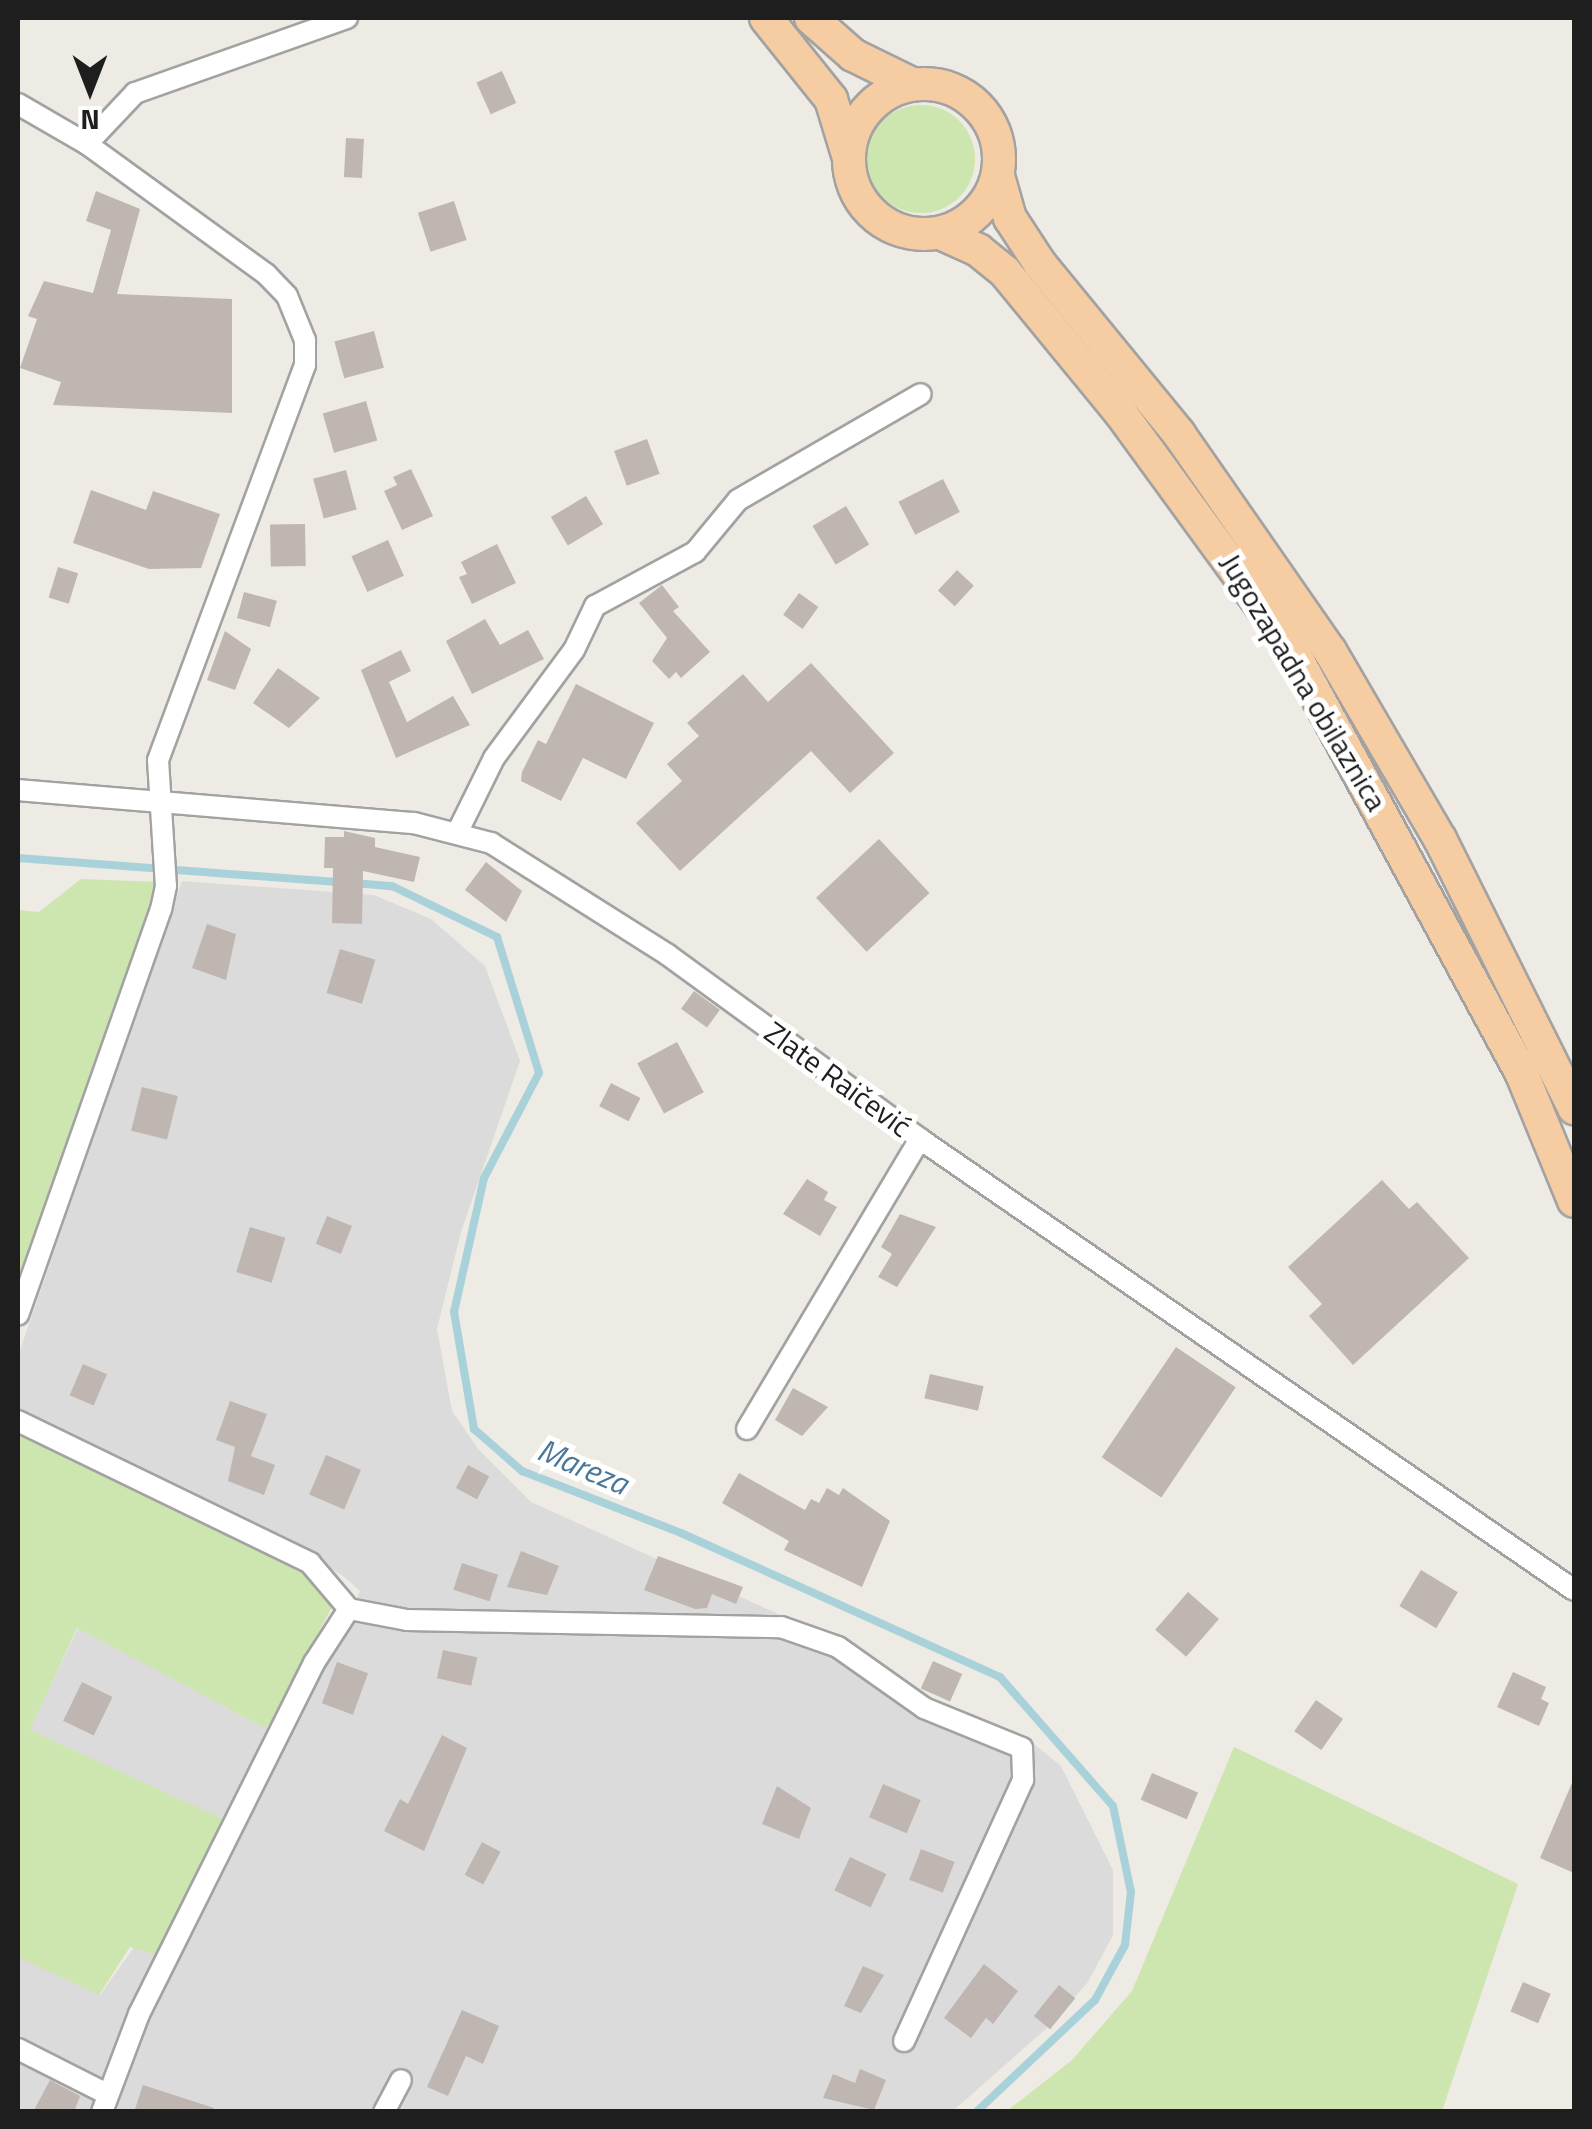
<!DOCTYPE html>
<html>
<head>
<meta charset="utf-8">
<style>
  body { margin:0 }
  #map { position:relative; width:1592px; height:2129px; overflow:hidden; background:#eeebe5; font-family:"Titillium Web",sans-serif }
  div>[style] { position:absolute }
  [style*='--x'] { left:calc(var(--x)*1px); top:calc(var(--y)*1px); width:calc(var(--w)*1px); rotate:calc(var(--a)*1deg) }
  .residential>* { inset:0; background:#dcdbdb }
  .grass>* { inset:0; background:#cde5ae }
  .round { border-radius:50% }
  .stream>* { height:8px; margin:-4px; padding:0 4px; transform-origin:4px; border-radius:4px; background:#a8d1d9 }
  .building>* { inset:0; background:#bfb6b1; transform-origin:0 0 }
  .roads { filter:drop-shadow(2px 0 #a2a2a2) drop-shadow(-2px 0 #a2a2a2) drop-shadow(0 2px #a2a2a2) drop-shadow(0 -2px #a2a2a2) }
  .minor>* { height:20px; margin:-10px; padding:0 10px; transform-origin:10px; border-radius:10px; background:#fff }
  .primary>* { height:32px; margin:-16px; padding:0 16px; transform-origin:16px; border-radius:16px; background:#f6cca2 }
  .primary>.ring { margin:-16px; padding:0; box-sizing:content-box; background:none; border:32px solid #f6cca2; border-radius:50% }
  span { translate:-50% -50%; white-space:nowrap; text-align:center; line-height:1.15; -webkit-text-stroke:10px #fff; paint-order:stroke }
  .street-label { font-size:30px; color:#1e1e1e }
  .water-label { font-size:32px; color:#4b7799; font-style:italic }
  .frame { position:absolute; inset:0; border:20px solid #1e1e1e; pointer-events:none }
  .north { position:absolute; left:40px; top:40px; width:100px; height:100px; -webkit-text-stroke:8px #fff; paint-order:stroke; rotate:180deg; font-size:28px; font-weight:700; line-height:40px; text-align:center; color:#1e1e1e }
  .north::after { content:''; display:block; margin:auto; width:35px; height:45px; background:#1e1e1e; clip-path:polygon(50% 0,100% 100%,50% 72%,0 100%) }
</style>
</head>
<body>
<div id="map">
  <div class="residential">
    <i style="clip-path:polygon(182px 881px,374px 895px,431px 919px,485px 966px,520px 1061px,461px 1232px,437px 1329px,452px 1411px,479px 1450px,531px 1502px,840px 1642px,888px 1681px,977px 1724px,1029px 1740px,1061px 1766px,1113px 1870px,1113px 1935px,1088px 1982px,1048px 2027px,953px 2111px,18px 2111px,18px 1956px,100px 1995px,224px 1820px,29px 1730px,78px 1628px,288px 1740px,360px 1591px,342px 1575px,154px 1474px,18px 1410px,18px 1356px)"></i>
  </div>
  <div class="grass">
    <i class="round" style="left:867px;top:105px;width:108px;height:108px"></i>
    <i style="clip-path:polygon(81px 879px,160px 882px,18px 1282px,18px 910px,39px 912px)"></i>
    <i style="clip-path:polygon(18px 1426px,305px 1572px,332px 1607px,267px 1729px,77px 1628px,30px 1730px,225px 1820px,157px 1955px,130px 1947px,99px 1995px,18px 1957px)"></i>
    <i style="clip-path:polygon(1234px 1747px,1518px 1884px,1442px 2111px,1007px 2111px,1072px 2060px,1132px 1991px)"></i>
  </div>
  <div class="stream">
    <i style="--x:18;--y:858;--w:323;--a:4.3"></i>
    <i style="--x:354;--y:883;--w:38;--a:5"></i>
    <i style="--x:392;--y:886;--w:117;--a:25.9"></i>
    <i style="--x:497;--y:937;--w:142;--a:72.8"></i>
    <i style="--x:539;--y:1073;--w:119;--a:117.6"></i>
    <i style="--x:484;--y:1178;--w:137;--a:102.6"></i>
    <i style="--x:454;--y:1312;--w:119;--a:80.3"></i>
    <i style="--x:474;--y:1429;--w:64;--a:41.2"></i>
    <i style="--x:522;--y:1471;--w:171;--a:21.3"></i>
    <i style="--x:681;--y:1533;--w:350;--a:24.3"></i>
    <i style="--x:1000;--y:1677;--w:171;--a:48.8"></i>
    <i style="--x:1113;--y:1806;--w:88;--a:78.2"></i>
    <i style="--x:1131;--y:1892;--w:53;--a:96.5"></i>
    <i style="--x:1125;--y:1945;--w:63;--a:118.6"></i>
    <i style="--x:1095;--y:2000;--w:163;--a:136.7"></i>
  </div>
  <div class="building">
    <i style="left:502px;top:71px;width:35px;height:28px;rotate:66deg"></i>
    <i style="left:346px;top:138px;width:18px;height:39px;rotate:3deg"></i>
    <i style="clip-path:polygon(96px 191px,140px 209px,117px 294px,232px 299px,232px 413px,53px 405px,61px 382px,20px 368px,37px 319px,28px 316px,44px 281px,93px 293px,111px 230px,86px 221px)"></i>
    <i style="left:454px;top:201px;width:41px;height:38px;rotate:72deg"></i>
    <i style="left:374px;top:331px;width:38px;height:41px;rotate:75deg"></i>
    <i style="left:366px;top:401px;width:41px;height:45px;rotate:74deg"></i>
    <i style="left:647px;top:439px;width:37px;height:35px;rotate:70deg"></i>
    <i style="clip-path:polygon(411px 469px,433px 516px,402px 530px,384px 491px,397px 485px,393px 477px)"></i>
    <i style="left:346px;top:470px;width:41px;height:34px;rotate:75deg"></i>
    <i style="left:943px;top:479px;width:37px;height:50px;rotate:63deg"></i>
    <i style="clip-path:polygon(91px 490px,146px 510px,153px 491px,220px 514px,201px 568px,149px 569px,73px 543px)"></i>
    <i style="left:586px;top:496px;width:33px;height:41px;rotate:59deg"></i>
    <i style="left:846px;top:506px;width:45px;height:39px;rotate:59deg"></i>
    <i style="left:305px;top:524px;width:42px;height:35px;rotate:89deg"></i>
    <i style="left:388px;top:540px;width:39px;height:40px;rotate:66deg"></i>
    <i style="clip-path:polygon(497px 544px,516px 583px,472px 604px,459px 577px,467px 574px,461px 562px)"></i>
    <i style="left:58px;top:567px;width:21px;height:32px;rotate:17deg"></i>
    <i style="left:957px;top:570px;width:23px;height:28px;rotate:43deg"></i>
    <i style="clip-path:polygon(662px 585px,679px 607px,673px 611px,710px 652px,681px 678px,676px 672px,669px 679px,652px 661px,667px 638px,639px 603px)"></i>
    <i style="left:244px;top:592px;width:34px;height:27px;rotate:15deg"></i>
    <i style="left:799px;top:593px;width:24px;height:27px;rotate:36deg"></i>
    <i style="clip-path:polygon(485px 619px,500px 645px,528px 630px,544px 659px,472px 694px,446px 641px)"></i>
    <i style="clip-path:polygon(225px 631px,251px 649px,235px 690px,207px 680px)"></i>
    <i style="clip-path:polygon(401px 650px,411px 671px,389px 682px,407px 722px,453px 696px,470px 725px,396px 758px,361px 670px)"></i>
    <i style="clip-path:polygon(811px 663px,894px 753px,850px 793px,811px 751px,680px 871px,636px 823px,682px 781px,667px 764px,699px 736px,687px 723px,743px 674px,768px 702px)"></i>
    <i style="clip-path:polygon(278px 668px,320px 698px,289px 728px,253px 703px)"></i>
    <i style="clip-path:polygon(576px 684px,654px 723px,626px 779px,583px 758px,561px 801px,521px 781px,522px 772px,538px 740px,546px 744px)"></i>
    <i style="clip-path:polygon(344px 831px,375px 838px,375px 847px,420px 857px,414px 882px,363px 871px,362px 924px,332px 923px,333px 868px,324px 868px,325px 837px,344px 837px)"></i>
    <i style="left:879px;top:839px;width:74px;height:86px;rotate:47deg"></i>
    <i style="clip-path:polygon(486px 862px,522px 891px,506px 922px,465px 890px)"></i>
    <i style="clip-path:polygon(207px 924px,236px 934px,226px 980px,192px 968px)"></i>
    <i style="left:340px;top:949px;width:37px;height:46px;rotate:17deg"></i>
    <i style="left:694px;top:991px;width:32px;height:22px;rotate:36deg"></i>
    <i style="left:677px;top:1042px;width:57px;height:45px;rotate:62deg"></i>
    <i style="left:611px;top:1083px;width:33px;height:26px;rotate:27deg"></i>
    <i style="left:142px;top:1087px;width:37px;height:45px;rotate:14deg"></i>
    <i style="clip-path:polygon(807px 1179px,828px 1192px,824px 1200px,837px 1207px,820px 1236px,783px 1214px)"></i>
    <i style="clip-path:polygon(1382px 1180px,1409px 1209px,1417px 1202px,1469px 1258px,1353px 1365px,1309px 1316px,1322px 1304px,1288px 1267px)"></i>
    <i style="clip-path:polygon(900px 1214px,936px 1227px,897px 1287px,878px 1277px,892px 1254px,881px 1247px)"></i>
    <i style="left:327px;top:1216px;width:27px;height:30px;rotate:22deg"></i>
    <i style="left:250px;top:1227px;width:37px;height:47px;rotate:17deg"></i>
    <i style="left:1176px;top:1347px;width:72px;height:133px;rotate:34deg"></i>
    <i style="left:83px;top:1364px;width:26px;height:34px;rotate:23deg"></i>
    <i style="left:930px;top:1374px;width:55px;height:25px;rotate:13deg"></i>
    <i style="clip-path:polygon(793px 1388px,828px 1407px,802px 1436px,775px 1420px)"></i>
    <i style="clip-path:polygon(230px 1401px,267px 1414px,251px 1456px,275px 1465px,264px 1495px,228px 1481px,235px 1447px,216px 1440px)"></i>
    <i style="left:326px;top:1455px;width:38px;height:43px;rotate:23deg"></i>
    <i style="left:468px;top:1465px;width:24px;height:26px;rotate:28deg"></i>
    <i style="clip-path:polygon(739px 1473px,805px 1510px,811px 1499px,819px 1503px,827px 1488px,839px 1495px,843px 1488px,890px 1521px,862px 1587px,784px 1550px,789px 1541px,722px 1503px)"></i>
    <i style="clip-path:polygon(521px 1551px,559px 1566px,547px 1595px,507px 1587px)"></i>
    <i style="clip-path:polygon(658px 1556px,743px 1587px,736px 1604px,712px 1594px,707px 1608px,695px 1609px,644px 1590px)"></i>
    <i style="left:462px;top:1563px;width:38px;height:28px;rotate:18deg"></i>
    <i style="left:1421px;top:1570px;width:43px;height:42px;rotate:31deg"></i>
    <i style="left:1188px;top:1592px;width:41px;height:50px;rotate:41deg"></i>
    <i style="left:443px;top:1650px;width:35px;height:29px;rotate:12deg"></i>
    <i style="left:933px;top:1661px;width:32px;height:30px;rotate:24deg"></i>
    <i style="left:337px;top:1662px;width:33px;height:44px;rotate:20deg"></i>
    <i style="clip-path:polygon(1513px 1672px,1546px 1687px,1541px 1699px,1549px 1703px,1539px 1726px,1497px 1707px)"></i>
    <i style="left:82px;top:1682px;width:34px;height:43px;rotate:26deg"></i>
    <i style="left:1316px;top:1700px;width:33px;height:38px;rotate:35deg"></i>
    <i style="clip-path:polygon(442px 1735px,467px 1748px,424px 1851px,384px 1831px,400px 1799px,408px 1804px)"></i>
    <i style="left:1152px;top:1773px;width:50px;height:29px;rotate:23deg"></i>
    <i style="clip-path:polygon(1574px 1778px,1574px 1873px,1540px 1858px)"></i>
    <i style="left:883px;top:1784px;width:41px;height:36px;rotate:23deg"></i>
    <i style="clip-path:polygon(777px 1786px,811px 1808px,799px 1839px,762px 1824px)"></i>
    <i style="left:482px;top:1842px;width:21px;height:37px;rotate:28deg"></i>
    <i style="left:921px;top:1849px;width:36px;height:33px;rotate:21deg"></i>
    <i style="left:850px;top:1857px;width:40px;height:37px;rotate:25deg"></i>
    <i style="clip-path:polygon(984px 1964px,1018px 1991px,993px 2024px,986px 2018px,971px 2038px,944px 2018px)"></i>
    <i style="clip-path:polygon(863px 1966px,884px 1975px,861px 2013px,844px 2006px)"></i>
    <i style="left:1523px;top:1982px;width:30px;height:32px;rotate:23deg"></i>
    <i style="left:1059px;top:1985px;width:21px;height:40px;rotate:39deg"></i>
    <i style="clip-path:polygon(462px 2010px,499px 2026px,483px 2064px,466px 2056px,448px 2096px,427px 2087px)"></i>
    <i style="clip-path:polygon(860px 2069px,886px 2080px,874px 2110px,823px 2098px,833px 2074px,855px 2083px)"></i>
    <i style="clip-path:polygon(50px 2080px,80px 2096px,74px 2112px,33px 2112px)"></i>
    <i style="clip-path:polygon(143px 2085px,214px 2108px,213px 2112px,134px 2112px)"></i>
  </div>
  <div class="roads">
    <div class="minor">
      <i style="--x:18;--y:104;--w:80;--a:30.1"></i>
      <i style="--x:87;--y:144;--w:221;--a:36"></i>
      <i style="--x:266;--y:274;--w:30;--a:46"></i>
      <i style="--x:287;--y:296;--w:48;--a:67.8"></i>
      <i style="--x:305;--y:340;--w:25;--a:90"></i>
      <i style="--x:305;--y:365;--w:421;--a:110.4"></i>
      <i style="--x:158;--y:760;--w:126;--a:86.4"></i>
      <i style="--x:166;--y:886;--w:24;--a:102"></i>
      <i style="--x:161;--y:909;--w:430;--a:109.4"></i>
      <i style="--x:87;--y:144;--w:70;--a:-46.7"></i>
      <i style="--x:135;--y:93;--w:225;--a:-19.5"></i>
      <i style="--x:18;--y:790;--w:397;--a:4.8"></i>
      <i style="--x:414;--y:823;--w:80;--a:14.6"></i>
      <i style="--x:491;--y:843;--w:209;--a:32.3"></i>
      <i style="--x:668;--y:955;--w:312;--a:36.1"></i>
      <i style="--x:920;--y:1139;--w:794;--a:34.59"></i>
      <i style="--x:458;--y:831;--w:81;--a:-63.7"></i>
      <i style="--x:494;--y:758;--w:134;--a:-53.5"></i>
      <i style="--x:574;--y:650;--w:49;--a:-64.5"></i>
      <i style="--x:595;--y:606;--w:114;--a:-28.4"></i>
      <i style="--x:695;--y:552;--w:67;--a:-50.4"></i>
      <i style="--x:738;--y:500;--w:211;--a:-30.1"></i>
      <i style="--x:18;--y:1421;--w:325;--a:25.9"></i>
      <i style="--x:310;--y:1563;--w:60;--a:49.7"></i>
      <i style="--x:349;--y:1609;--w:59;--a:10.7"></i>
      <i style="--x:407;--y:1620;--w:374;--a:1.1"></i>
      <i style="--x:781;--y:1627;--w:60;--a:19.3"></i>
      <i style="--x:838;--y:1647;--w:105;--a:35.3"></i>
      <i style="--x:924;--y:1708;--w:106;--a:22.2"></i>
      <i style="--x:1022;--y:1748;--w:32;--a:88"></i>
      <i style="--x:1023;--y:1780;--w:287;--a:114.5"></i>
      <i style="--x:747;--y:1429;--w:338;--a:-59.2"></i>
      <i style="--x:18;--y:2049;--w:100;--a:26.8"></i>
      <i style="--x:102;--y:2112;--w:105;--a:-69.3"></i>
      <i style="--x:139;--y:2014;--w:392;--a:-63.5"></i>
      <i style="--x:314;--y:1663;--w:64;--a:-57.1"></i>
      <i style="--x:384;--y:2112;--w:36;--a:-62"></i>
    </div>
    <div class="primary">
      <i style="--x:766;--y:18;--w:104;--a:51.3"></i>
      <i style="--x:831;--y:99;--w:59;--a:73.1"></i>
      <i style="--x:811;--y:18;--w:56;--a:41.4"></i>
      <i style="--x:853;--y:55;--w:66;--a:26.2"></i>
      <i class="ring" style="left:849px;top:84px;width:118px;height:118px"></i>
      <i style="--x:998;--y:176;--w:44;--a:74.1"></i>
      <i style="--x:1010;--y:218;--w:55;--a:56.9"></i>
      <i style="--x:1040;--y:264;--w:220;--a:50.7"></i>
      <i style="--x:1179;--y:434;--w:264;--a:55.2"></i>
      <i style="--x:1330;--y:651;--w:218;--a:59.7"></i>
      <i style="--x:1440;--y:839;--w:301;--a:63.5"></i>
      <i style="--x:940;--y:233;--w:42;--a:24.1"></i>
      <i style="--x:978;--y:250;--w:35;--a:39"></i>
      <i style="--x:1005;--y:272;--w:181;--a:50.6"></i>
      <i style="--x:1120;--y:412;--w:283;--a:53.9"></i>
      <i style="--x:1287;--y:641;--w:493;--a:61.5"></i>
      <i style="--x:1522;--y:1074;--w:137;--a:67.7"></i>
    </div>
  </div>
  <div class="street-label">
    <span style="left:1304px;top:682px;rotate:59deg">Jugozapadna obilaznica</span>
    <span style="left:838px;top:1079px;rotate:36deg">Zlate Raičević</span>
  </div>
  <div class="water-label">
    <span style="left:583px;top:1466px;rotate:23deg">Mareza</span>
  </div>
  <div class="frame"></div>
  <div class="north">N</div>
</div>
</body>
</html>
